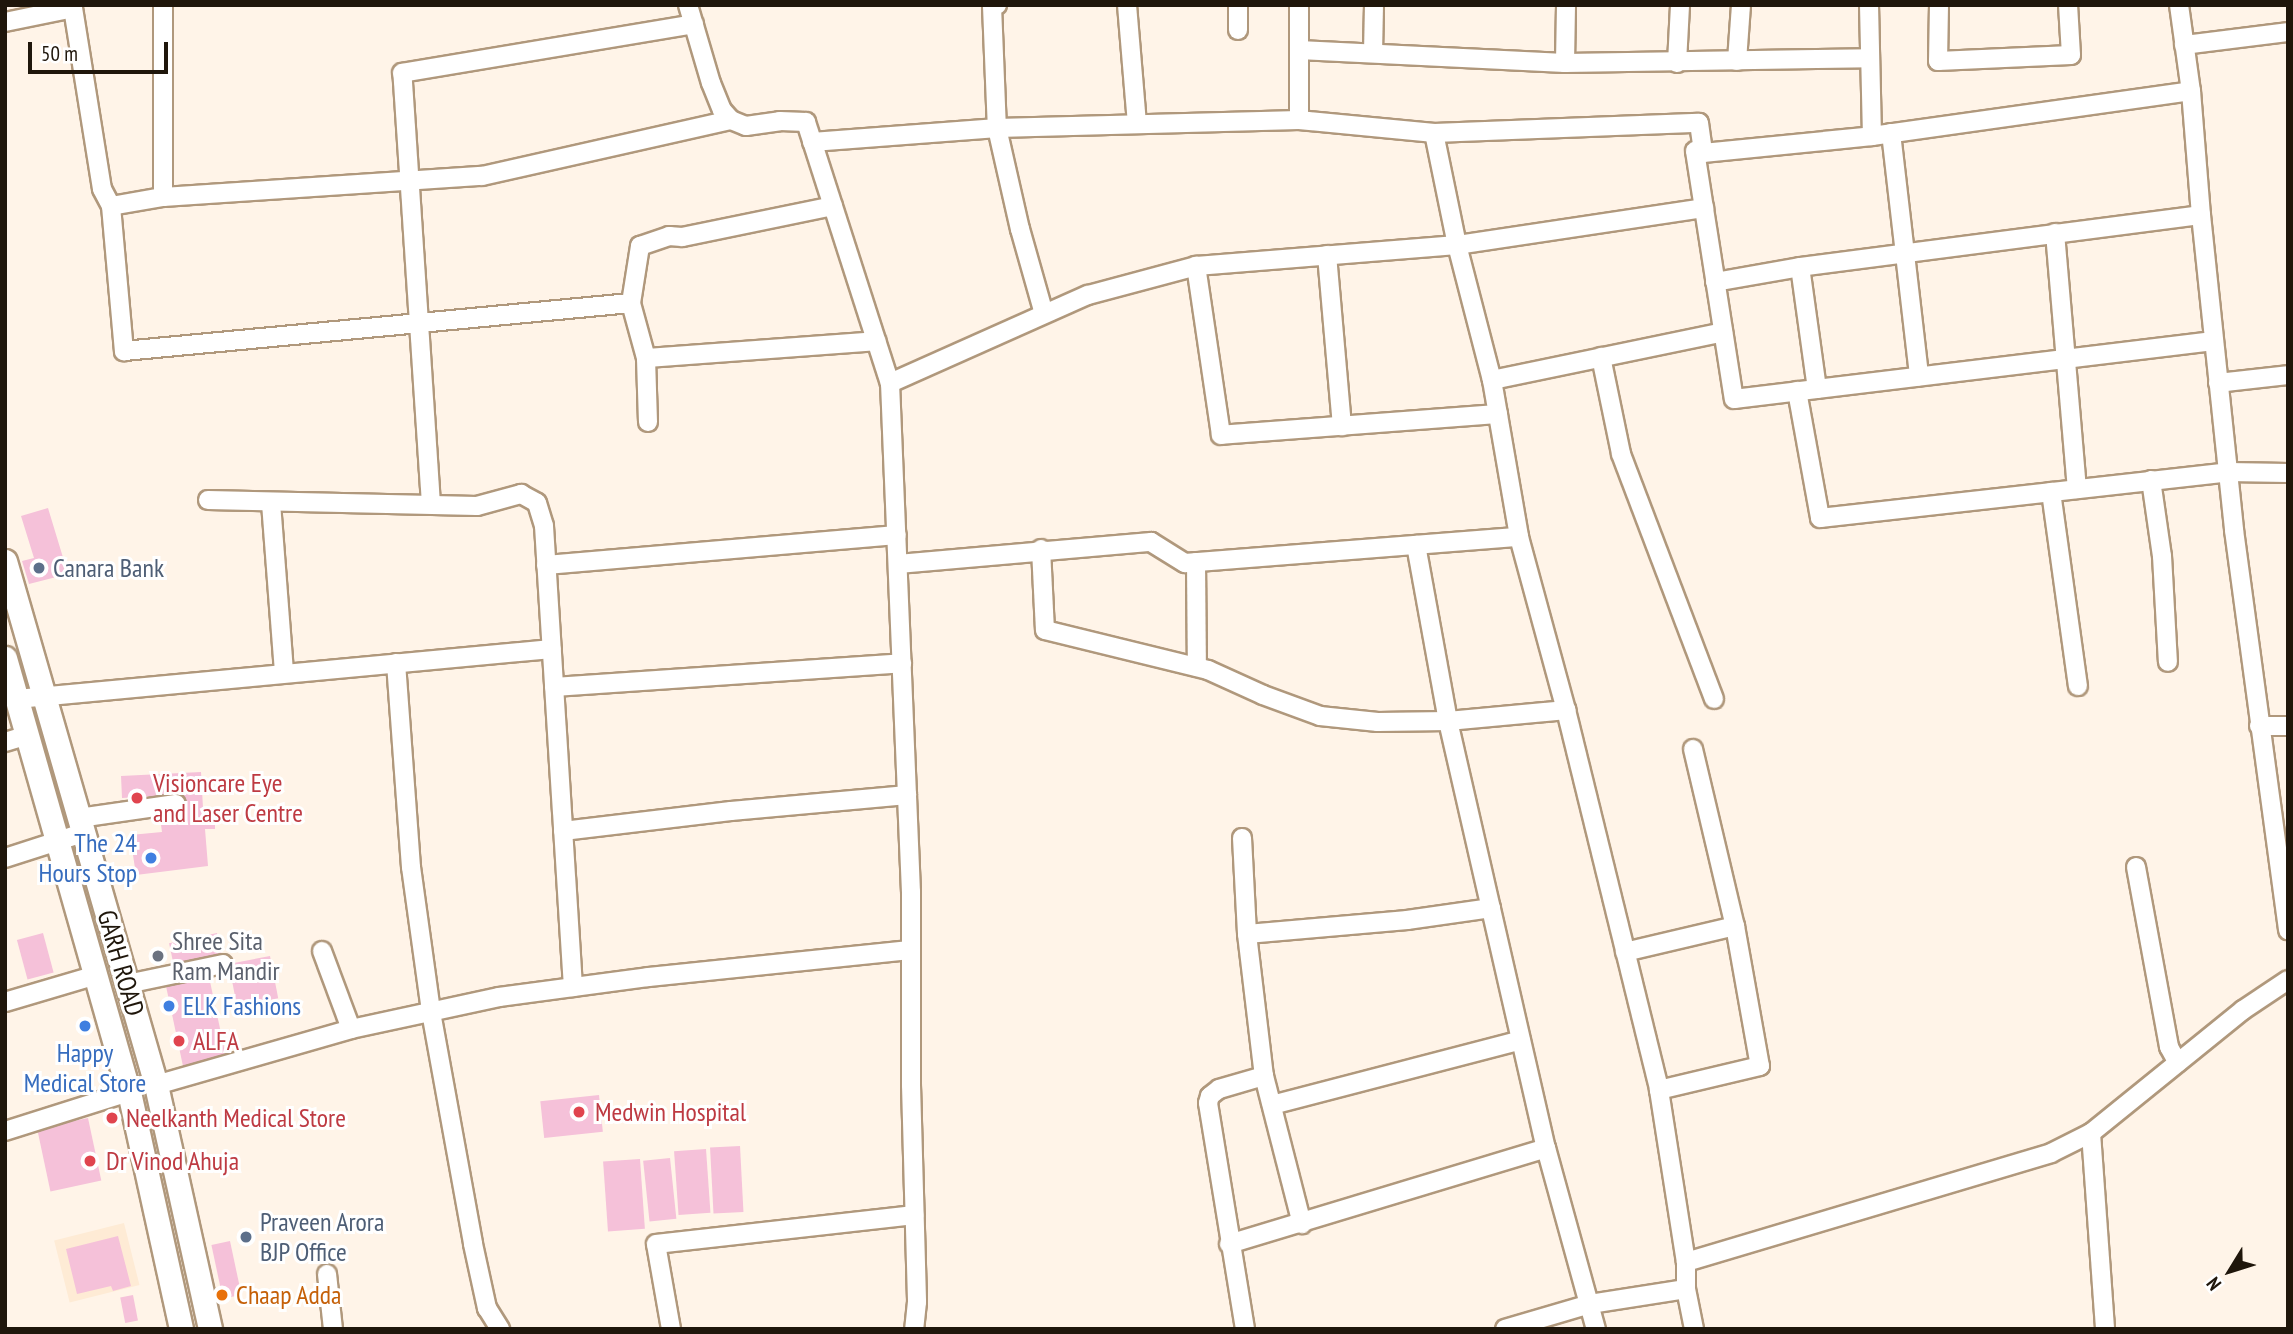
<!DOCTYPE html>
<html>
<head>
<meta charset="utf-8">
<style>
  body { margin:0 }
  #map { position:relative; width:2293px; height:1334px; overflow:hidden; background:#fff4e8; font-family:"PT Sans Narrow",sans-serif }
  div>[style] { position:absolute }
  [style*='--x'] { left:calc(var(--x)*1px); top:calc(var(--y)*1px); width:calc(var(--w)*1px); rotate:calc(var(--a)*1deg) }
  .built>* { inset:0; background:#feebd5; transform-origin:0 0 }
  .building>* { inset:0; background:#f5c1d9; transform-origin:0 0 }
  .roads { filter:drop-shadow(2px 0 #b0987c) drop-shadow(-2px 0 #b0987c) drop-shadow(0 2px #b0987c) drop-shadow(0 -2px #b0987c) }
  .minor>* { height:18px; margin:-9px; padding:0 9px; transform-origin:9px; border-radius:9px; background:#fff }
  .major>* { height:23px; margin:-11.5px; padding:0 11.5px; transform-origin:11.5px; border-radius:11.5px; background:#fff }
  .dots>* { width:19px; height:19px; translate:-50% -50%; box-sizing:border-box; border:4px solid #fff; border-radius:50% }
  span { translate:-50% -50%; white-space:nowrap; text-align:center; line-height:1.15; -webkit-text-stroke:6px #fff; paint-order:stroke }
  .service-label { font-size:26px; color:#4e5e75 }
  .left { translate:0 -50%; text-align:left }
  .health-label { font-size:26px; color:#be3a42 }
  .shop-label { font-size:26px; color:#366cbe }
  .right { translate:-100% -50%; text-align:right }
  .worship-label { font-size:26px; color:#5b616d }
  .street-label { font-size:26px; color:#1f160b }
  .food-label { font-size:26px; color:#c56008 }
  .frame { position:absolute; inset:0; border:7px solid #1f160b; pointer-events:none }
  .north { position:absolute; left:2195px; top:1236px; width:70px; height:70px; -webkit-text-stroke:5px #fff; paint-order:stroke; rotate:232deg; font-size:19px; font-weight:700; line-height:28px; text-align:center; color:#1f160b }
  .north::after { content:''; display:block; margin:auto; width:24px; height:32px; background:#1f160b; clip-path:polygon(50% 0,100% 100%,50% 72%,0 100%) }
  .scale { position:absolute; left:28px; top:42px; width:140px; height:32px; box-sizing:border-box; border:4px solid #1f160b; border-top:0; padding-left:9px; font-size:21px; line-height:24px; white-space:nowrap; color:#1f160b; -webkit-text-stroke:5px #fff; paint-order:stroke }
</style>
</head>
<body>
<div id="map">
  <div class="built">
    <i style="left:124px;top:1223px;width:64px;height:72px;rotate:76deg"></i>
  </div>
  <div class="building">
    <i style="clip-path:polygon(48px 508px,68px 574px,29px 584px,22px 561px,34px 558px,21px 516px)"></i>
    <i style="clip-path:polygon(201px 772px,203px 808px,215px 808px,215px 829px,205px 829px,208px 866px,136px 875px,130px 835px,162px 832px,157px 796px,122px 798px,121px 776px)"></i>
    <i style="left:43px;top:933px;width:41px;height:27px;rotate:75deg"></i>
    <i style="left:217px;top:933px;width:25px;height:49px;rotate:78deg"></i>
    <i style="left:270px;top:956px;width:43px;height:42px;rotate:79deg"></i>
    <i style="left:208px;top:972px;width:88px;height:44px;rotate:78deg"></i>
    <i style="left:599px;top:1095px;width:37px;height:59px;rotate:84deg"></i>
    <i style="left:88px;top:1118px;width:64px;height:52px;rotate:78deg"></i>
    <i style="left:740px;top:1146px;width:66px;height:30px;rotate:87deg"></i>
    <i style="left:706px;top:1149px;width:64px;height:32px;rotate:86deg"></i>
    <i style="left:670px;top:1158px;width:61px;height:27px;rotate:84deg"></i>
    <i style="left:640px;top:1159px;width:70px;height:37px;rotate:86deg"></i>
    <i style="clip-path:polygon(118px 1236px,131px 1286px,113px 1291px,111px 1286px,77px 1294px,66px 1249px)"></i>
    <i style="left:230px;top:1241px;width:55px;height:19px;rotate:78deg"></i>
    <i style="left:133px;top:1295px;width:26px;height:13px;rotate:79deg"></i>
  </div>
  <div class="roads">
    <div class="minor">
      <i style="--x:688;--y:5;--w:81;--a:73.6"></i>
      <i style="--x:711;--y:83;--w:29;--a:68"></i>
      <i style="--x:722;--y:110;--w:13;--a:48"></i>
      <i style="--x:731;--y:120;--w:16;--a:22"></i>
      <i style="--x:746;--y:126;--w:34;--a:-8"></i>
      <i style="--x:780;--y:121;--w:26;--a:2"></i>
      <i style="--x:806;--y:122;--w:274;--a:72.2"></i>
      <i style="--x:890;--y:383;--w:509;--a:87.64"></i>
      <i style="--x:911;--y:892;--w:193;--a:90"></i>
      <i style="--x:911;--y:1085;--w:217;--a:88.4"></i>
      <i style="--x:917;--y:1302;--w:27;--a:96"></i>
      <i style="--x:997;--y:5;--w:5;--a:169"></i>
      <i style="--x:992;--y:6;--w:122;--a:87.7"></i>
      <i style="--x:997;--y:128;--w:104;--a:77.2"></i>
      <i style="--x:1020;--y:229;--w:88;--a:74.2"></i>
      <i style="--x:1127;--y:5;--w:119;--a:85.2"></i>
      <i style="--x:1299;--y:5;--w:115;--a:90"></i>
      <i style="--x:1869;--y:5;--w:131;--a:88.7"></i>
      <i style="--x:1939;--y:5;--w:56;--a:91"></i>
      <i style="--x:1938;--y:61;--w:133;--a:-2.6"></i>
      <i style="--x:2071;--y:55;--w:50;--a:-93.4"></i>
      <i style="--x:2179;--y:5;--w:87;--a:82.1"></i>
      <i style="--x:2191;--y:91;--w:124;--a:85.4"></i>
      <i style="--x:2201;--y:215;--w:317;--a:84"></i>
      <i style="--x:2234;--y:530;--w:404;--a:82.3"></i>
      <i style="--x:73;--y:8;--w:183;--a:80.9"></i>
      <i style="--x:102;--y:189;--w:19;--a:62"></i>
      <i style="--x:111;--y:206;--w:146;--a:84.9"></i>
      <i style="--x:124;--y:351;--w:509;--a:-5.41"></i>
      <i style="--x:5;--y:22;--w:69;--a:-11.6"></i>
      <i style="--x:73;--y:8;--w:3;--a:-90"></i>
      <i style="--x:1238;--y:30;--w:25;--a:-90"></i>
      <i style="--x:2184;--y:45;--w:105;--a:-7.1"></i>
      <i style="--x:1299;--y:50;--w:266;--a:2.8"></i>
      <i style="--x:1565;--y:63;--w:305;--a:-0.9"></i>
      <i style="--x:1373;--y:53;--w:48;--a:-88.8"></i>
      <i style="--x:1737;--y:61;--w:56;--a:-85.9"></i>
      <i style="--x:1565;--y:63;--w:58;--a:-89"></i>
      <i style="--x:1677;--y:63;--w:58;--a:-87"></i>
      <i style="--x:1434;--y:133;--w:114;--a:78.4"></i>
      <i style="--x:1457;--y:245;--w:139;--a:75.5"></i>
      <i style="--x:1492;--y:380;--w:159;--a:80.2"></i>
      <i style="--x:1519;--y:537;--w:179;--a:74.8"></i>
      <i style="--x:1566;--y:710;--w:391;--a:76.2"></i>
      <i style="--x:1659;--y:1090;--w:174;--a:81.1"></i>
      <i style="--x:1891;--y:133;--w:245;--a:83.4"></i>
      <i style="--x:812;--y:142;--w:186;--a:-4.3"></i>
      <i style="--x:997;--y:128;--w:302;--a:-1.5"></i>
      <i style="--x:1299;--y:120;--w:136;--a:5.5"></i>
      <i style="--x:1434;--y:133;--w:265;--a:-2.2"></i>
      <i style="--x:1699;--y:123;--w:30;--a:82"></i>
      <i style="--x:1703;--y:153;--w:170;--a:-5.7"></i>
      <i style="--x:1872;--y:136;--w:322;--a:-8"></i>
      <i style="--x:1703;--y:153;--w:8;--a:-166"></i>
      <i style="--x:1695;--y:151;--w:251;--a:81.1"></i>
      <i style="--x:1734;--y:399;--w:483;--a:-6.9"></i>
      <i style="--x:163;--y:197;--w:192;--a:-90"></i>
      <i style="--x:111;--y:206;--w:53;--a:-9.8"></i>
      <i style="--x:163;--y:197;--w:320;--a:-3.8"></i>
      <i style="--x:482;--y:176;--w:255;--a:-12.7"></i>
      <i style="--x:2055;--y:233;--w:257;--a:85.1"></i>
      <i style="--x:1327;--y:255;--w:172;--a:85"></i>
      <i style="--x:1715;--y:282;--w:86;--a:-10"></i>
      <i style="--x:1601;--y:357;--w:99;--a:78.3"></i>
      <i style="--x:1621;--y:454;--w:262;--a:69.2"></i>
      <i style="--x:646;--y:358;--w:231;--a:-4.2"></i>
      <i style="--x:1492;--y:380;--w:236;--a:-11.7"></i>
      <i style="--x:890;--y:383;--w:217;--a:-24"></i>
      <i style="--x:1088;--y:295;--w:112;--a:-15"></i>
      <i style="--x:2218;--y:383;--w:70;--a:-6.5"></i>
      <i style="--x:1817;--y:389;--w:123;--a:-97.9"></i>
      <i style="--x:1800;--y:267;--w:404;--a:-7.4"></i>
      <i style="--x:1797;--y:391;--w:129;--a:79.7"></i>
      <i style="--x:1820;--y:518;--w:411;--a:-6.4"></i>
      <i style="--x:2228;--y:472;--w:60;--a:1"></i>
      <i style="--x:1498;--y:414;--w:278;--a:175.7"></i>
      <i style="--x:1221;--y:435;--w:171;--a:-98.4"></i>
      <i style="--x:1196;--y:266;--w:262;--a:-4.6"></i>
      <i style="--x:1457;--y:245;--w:250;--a:-8.5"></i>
      <i style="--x:648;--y:422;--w:64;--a:-91.8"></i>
      <i style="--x:646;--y:358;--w:57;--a:-105.3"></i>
      <i style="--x:631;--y:303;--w:58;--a:-81"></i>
      <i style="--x:640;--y:246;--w:31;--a:-19"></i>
      <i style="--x:669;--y:236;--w:13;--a:4"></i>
      <i style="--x:682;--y:237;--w:154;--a:-11.6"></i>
      <i style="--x:2151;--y:480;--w:77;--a:81.8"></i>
      <i style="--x:2162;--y:556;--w:106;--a:86.8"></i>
      <i style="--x:2051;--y:492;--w:196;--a:82.1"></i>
      <i style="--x:208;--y:500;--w:269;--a:1.3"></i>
      <i style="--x:477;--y:506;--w:46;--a:-15.3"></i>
      <i style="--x:521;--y:494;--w:18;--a:29"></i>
      <i style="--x:537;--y:503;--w:24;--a:73"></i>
      <i style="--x:544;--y:526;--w:462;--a:86.4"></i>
      <i style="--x:271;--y:503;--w:170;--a:85.6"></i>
      <i style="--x:431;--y:504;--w:432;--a:-93.8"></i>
      <i style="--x:402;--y:73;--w:296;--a:-9.5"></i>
      <i style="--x:1416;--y:545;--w:179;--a:79.7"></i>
      <i style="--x:1448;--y:721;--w:438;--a:77.1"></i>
      <i style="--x:1546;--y:1148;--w:188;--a:74.6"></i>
      <i style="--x:1041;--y:549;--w:81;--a:87.2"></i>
      <i style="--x:1045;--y:630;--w:168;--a:13.8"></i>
      <i style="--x:1208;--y:670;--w:60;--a:24.4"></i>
      <i style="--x:1263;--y:695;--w:61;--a:20.2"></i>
      <i style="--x:1320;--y:716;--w:58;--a:5.9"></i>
      <i style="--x:1378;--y:722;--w:70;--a:-0.8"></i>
      <i style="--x:1448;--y:721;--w:119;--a:-5.3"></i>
      <i style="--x:1196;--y:562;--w:105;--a:89.5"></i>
      <i style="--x:898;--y:564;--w:254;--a:-5"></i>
      <i style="--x:1151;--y:542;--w:40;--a:32"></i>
      <i style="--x:1185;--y:563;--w:335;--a:-4.5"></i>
      <i style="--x:546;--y:565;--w:352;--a:-4.9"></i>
      <i style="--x:396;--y:663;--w:205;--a:85.8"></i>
      <i style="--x:411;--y:867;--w:146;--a:82.1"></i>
      <i style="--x:431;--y:1012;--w:236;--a:79.7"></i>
      <i style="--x:473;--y:1244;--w:66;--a:77.7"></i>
      <i style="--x:487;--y:1308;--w:25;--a:58"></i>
      <i style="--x:554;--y:687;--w:349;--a:-3.9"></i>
      <i style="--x:17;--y:699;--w:537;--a:-5.34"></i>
      <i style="--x:2259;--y:726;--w:29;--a:0"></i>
      <i style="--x:5;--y:742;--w:24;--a:-17"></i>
      <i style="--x:1693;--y:749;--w:182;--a:76.7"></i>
      <i style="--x:79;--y:818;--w:98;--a:-8.2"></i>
      <i style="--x:563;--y:831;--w:169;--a:-6.8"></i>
      <i style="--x:731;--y:811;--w:177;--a:-5.2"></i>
      <i style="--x:1242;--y:838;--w:96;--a:87"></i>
      <i style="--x:1247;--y:934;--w:143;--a:83.2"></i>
      <i style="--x:1264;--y:1076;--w:153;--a:75.6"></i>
      <i style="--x:5;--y:858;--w:82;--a:-17.8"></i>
      <i style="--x:2136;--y:867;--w:183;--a:79.6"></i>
      <i style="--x:2169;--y:1047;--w:18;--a:61"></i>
      <i style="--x:1247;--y:934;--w:161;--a:-5"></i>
      <i style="--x:1407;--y:920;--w:85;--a:-8.1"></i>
      <i style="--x:322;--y:951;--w:83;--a:69.6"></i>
      <i style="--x:1625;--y:952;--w:113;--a:-13.3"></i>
      <i style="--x:1735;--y:926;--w:142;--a:79.9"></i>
      <i style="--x:1760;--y:1066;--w:104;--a:166.6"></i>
      <i style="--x:127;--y:984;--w:98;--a:-11.8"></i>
      <i style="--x:5;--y:1002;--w:95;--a:-16.5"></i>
      <i style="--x:156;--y:1085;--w:203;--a:-16"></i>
      <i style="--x:351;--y:1029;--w:151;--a:-12.2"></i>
      <i style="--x:499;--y:997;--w:150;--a:-7.6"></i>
      <i style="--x:648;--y:977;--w:264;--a:-5.9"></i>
      <i style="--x:1272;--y:1105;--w:257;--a:-14.6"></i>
      <i style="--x:5;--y:1131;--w:130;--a:-17.5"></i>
      <i style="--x:2091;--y:1133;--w:196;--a:85.9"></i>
      <i style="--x:1229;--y:1244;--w:331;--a:-16.8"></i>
      <i style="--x:327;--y:1274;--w:55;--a:83.8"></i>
      <i style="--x:671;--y:1329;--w:86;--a:-100"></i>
      <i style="--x:656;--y:1244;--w:260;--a:-6.4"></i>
      <i style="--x:1245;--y:1329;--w:229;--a:-99.3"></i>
      <i style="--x:1208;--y:1103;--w:7;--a:-74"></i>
      <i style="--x:1210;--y:1096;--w:11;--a:-38"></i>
      <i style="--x:1219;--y:1089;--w:47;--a:-16.1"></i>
      <i style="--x:1505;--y:1329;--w:89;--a:-16.4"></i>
      <i style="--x:1590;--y:1304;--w:97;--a:-8.9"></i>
      <i style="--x:1694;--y:1329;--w:41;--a:-101.3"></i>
      <i style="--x:1686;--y:1289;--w:27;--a:-90"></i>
      <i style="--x:1686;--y:1262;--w:381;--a:-16.6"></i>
      <i style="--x:2051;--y:1153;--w:45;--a:-26.6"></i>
      <i style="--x:2091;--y:1133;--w:196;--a:-39"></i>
      <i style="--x:2243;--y:1010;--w:54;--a:-33.7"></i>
    </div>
    <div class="major">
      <i style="--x:5;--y:561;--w:545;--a:73.92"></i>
      <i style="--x:156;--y:1085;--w:250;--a:77.5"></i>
      <i style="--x:5;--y:658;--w:451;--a:74.1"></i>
      <i style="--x:129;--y:1092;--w:243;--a:77.6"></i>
    </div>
  </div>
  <div class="dots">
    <i style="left:39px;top:568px;background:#5c6f8a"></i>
    <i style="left:137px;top:798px;background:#e0444e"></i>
    <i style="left:151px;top:858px;background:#3f7fe0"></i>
    <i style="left:158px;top:956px;background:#6b7280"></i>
    <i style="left:169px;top:1006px;background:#3f7fe0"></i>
    <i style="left:85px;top:1026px;background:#3f7fe0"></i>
    <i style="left:179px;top:1041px;background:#e0444e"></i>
    <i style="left:579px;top:1112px;background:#e0444e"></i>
    <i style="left:112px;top:1118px;background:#e0444e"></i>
    <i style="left:90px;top:1161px;background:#e0444e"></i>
    <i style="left:246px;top:1237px;background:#5c6f8a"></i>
    <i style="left:222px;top:1295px;background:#e8710a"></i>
  </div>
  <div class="service-label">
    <span class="left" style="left:53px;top:568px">Canara Bank</span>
    <span class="left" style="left:260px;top:1237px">Praveen Arora<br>BJP Office</span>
  </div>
  <div class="health-label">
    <span class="left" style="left:153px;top:798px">Visioncare Eye<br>and Laser Centre</span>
    <span class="left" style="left:193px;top:1041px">ALFA</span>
    <span class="left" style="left:595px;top:1112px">Medwin Hospital</span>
    <span class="left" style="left:126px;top:1118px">Neelkanth Medical Store</span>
    <span class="left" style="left:106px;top:1161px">Dr Vinod Ahuja</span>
  </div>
  <div class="shop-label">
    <span class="right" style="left:137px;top:858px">The 24<br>Hours Stop</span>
    <span class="left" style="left:183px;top:1006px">ELK Fashions</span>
    <span style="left:85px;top:1068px">Happy<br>Medical Store</span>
  </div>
  <div class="worship-label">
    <span class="left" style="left:172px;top:956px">Shree Sita<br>Ram Mandir</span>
  </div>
  <div class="street-label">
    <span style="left:121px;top:963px;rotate:74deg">GARH ROAD</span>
  </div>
  <div class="food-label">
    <span class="left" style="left:236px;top:1295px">Chaap Adda</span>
  </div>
  <div class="frame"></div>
  <div class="north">N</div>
  <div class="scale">50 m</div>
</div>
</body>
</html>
